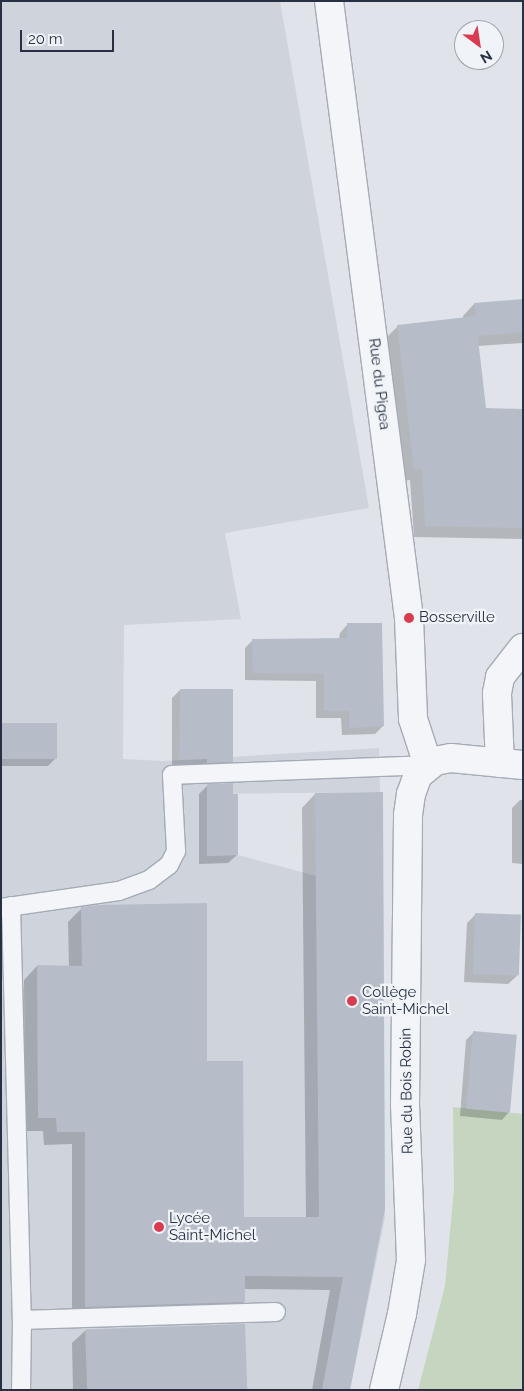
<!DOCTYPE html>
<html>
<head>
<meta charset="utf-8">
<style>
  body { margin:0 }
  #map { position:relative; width:524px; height:1391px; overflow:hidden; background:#e0e4ea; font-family:Raleway,sans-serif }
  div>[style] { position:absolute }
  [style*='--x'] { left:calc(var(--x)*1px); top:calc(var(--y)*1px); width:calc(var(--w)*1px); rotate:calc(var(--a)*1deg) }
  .built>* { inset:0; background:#ced3dc }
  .green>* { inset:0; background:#c5d5c0 }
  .shadow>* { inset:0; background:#0003 }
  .building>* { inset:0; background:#b7bdc8; transform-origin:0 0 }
  .roads { filter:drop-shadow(1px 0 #a5abb5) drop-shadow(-1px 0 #a5abb5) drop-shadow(0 1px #a5abb5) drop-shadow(0 -1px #a5abb5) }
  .service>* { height:18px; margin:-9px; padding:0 9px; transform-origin:9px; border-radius:9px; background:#f3f5f8 }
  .minor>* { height:28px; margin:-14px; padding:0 14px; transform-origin:14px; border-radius:14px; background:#f3f5f8 }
  .dots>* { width:14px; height:14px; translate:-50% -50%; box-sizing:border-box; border:2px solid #f0f3f7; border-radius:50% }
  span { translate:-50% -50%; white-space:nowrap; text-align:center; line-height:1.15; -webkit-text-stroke:4.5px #f0f3f7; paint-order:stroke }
  .street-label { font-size:15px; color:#273143 }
  .poi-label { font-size:15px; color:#273143 }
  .left { translate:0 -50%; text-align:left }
  .frame { position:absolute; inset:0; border:2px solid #273143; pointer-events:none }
  .north { position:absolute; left:454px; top:20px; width:50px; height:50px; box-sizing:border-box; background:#f0f3f7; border:1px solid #a0a5af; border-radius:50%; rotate:149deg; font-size:14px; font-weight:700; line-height:20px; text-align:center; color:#273143 }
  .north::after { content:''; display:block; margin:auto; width:18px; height:22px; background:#d93c4f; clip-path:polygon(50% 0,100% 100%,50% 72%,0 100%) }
  .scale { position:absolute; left:20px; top:30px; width:94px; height:22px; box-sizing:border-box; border:2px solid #273143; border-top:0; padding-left:6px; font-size:15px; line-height:18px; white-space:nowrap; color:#273143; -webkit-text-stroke:4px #f0f3f7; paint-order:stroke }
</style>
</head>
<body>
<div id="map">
  <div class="built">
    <i style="clip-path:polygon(1px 1px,280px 1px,369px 508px,225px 533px,241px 619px,124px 625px,123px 759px,163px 761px,379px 748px,380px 792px,207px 794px,207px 856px,238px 855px,316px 876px,383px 875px,385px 1218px,350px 1390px,1px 1390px)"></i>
  </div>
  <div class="green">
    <i style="clip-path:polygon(453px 1107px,523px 1114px,523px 1390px,418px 1390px,445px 1286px,454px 1188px)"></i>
  </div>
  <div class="shadow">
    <i style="clip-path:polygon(523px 300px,523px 343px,478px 346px,485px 409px,523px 410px,523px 539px,414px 537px,410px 480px,403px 481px,386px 338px,398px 326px,463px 319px,463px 316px,474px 304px)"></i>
    <i style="clip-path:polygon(347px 625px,383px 726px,375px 734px,342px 735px,341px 718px,316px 718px,316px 681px,245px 680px,245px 648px,253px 640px,339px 639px,340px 633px)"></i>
    <i style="clip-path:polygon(180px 690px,232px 761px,224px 770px,172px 768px,172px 698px)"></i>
    <i style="clip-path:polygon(1px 725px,55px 759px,48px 766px,1px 766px)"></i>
    <i style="clip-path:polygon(208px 785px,237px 855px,228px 863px,199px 864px,199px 794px)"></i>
    <i style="clip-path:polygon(315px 794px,382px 794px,348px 1390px,312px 1390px,330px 1290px,244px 1289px,244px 1302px,231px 1315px,72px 1320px,72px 1144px,44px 1145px,43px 1131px,25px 1131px,24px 980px,37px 966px,69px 967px,68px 922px,82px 908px,206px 1062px,243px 1218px,306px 1219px,302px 808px)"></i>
    <i style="clip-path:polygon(520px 800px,523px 800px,523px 864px,512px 863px,512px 808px)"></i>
    <i style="clip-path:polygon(475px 915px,517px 976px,508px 984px,464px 982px,467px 923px)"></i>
    <i style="clip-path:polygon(473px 1033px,509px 1112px,502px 1120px,460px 1116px,466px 1040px)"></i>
    <i style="clip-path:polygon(86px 1330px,245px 1390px,73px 1390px,72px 1343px)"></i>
  </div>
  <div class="building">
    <i style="clip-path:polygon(523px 299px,523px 332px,478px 336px,476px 321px,486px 408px,523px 409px,523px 528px,425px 526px,422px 469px,414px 470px,397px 325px,476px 316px,474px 303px)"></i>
    <i style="clip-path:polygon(347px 623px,382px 623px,384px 726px,349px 728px,349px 711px,324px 711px,324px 674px,253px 673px,252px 639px,347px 638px)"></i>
    <i style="clip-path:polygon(180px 689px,233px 689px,233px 762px,207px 763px,207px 759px,179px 760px)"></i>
    <i style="left:1px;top:723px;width:56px;height:36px"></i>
    <i style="clip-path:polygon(233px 783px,233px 794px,238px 794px,238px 855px,207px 856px,207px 784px)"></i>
    <i style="clip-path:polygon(383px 792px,385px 1209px,350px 1390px,322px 1390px,343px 1277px,245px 1276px,245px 1302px,85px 1307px,85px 1132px,57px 1132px,56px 1118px,38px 1118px,37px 965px,82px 966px,81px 907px,99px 905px,207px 903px,207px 1061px,243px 1061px,244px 1217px,319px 1217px,315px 793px)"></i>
    <i style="left:475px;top:913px;width:46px;height:61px;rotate:2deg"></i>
    <i style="left:473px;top:1031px;width:44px;height:78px;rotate:5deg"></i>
    <i style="left:245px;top:1324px;width:66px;height:160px;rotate:88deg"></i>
  </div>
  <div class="roads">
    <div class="service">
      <i style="--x:11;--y:906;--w:414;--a:88.5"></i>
      <i style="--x:22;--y:1320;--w:70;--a:90.8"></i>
      <i style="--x:1;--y:908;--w:119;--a:-8.2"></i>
      <i style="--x:119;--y:891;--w:32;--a:-20"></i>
      <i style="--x:149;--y:880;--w:25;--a:-37"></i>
      <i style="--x:169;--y:865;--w:16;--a:-63"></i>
      <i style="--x:176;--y:851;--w:76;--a:-93"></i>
      <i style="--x:172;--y:775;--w:256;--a:-2.2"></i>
      <i style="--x:22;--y:1320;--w:254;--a:-1.8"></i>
    </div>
    <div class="minor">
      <i style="--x:329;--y:1;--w:622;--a:82.61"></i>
      <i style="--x:409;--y:618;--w:101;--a:87.7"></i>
      <i style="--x:413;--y:719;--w:48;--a:71.9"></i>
      <i style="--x:500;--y:763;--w:70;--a:-92.5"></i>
      <i style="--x:497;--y:693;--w:16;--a:-79"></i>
      <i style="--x:500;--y:677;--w:37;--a:-52"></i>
      <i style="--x:384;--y:1390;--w:78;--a:-76.7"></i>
      <i style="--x:402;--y:1314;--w:55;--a:-80.5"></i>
      <i style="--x:411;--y:1260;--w:155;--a:-92.2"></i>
      <i style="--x:405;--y:1105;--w:290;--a:-89.4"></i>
      <i style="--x:408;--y:815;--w:21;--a:-82"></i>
      <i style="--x:411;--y:794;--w:20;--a:-70"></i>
      <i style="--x:418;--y:775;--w:22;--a:-39"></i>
      <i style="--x:435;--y:761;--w:16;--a:-11"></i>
      <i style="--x:451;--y:758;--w:72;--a:5.6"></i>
    </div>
  </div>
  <div class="dots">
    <i style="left:409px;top:618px;background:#d93c4f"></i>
    <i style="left:352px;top:1001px;background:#d93c4f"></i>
    <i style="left:159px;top:1227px;background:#d93c4f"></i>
  </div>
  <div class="street-label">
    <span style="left:379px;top:384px;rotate:83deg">Rue du Pigea</span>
    <span style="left:407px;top:1091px;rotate:-91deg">Rue du Bois Robin</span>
  </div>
  <div class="poi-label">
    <span class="left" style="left:419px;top:618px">Bosserville</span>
    <span class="left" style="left:362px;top:1001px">Collège<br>Saint-Michel</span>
    <span class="left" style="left:169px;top:1227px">Lycée<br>Saint-Michel</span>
  </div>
  <div class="frame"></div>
  <div class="north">N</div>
  <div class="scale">20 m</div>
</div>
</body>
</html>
